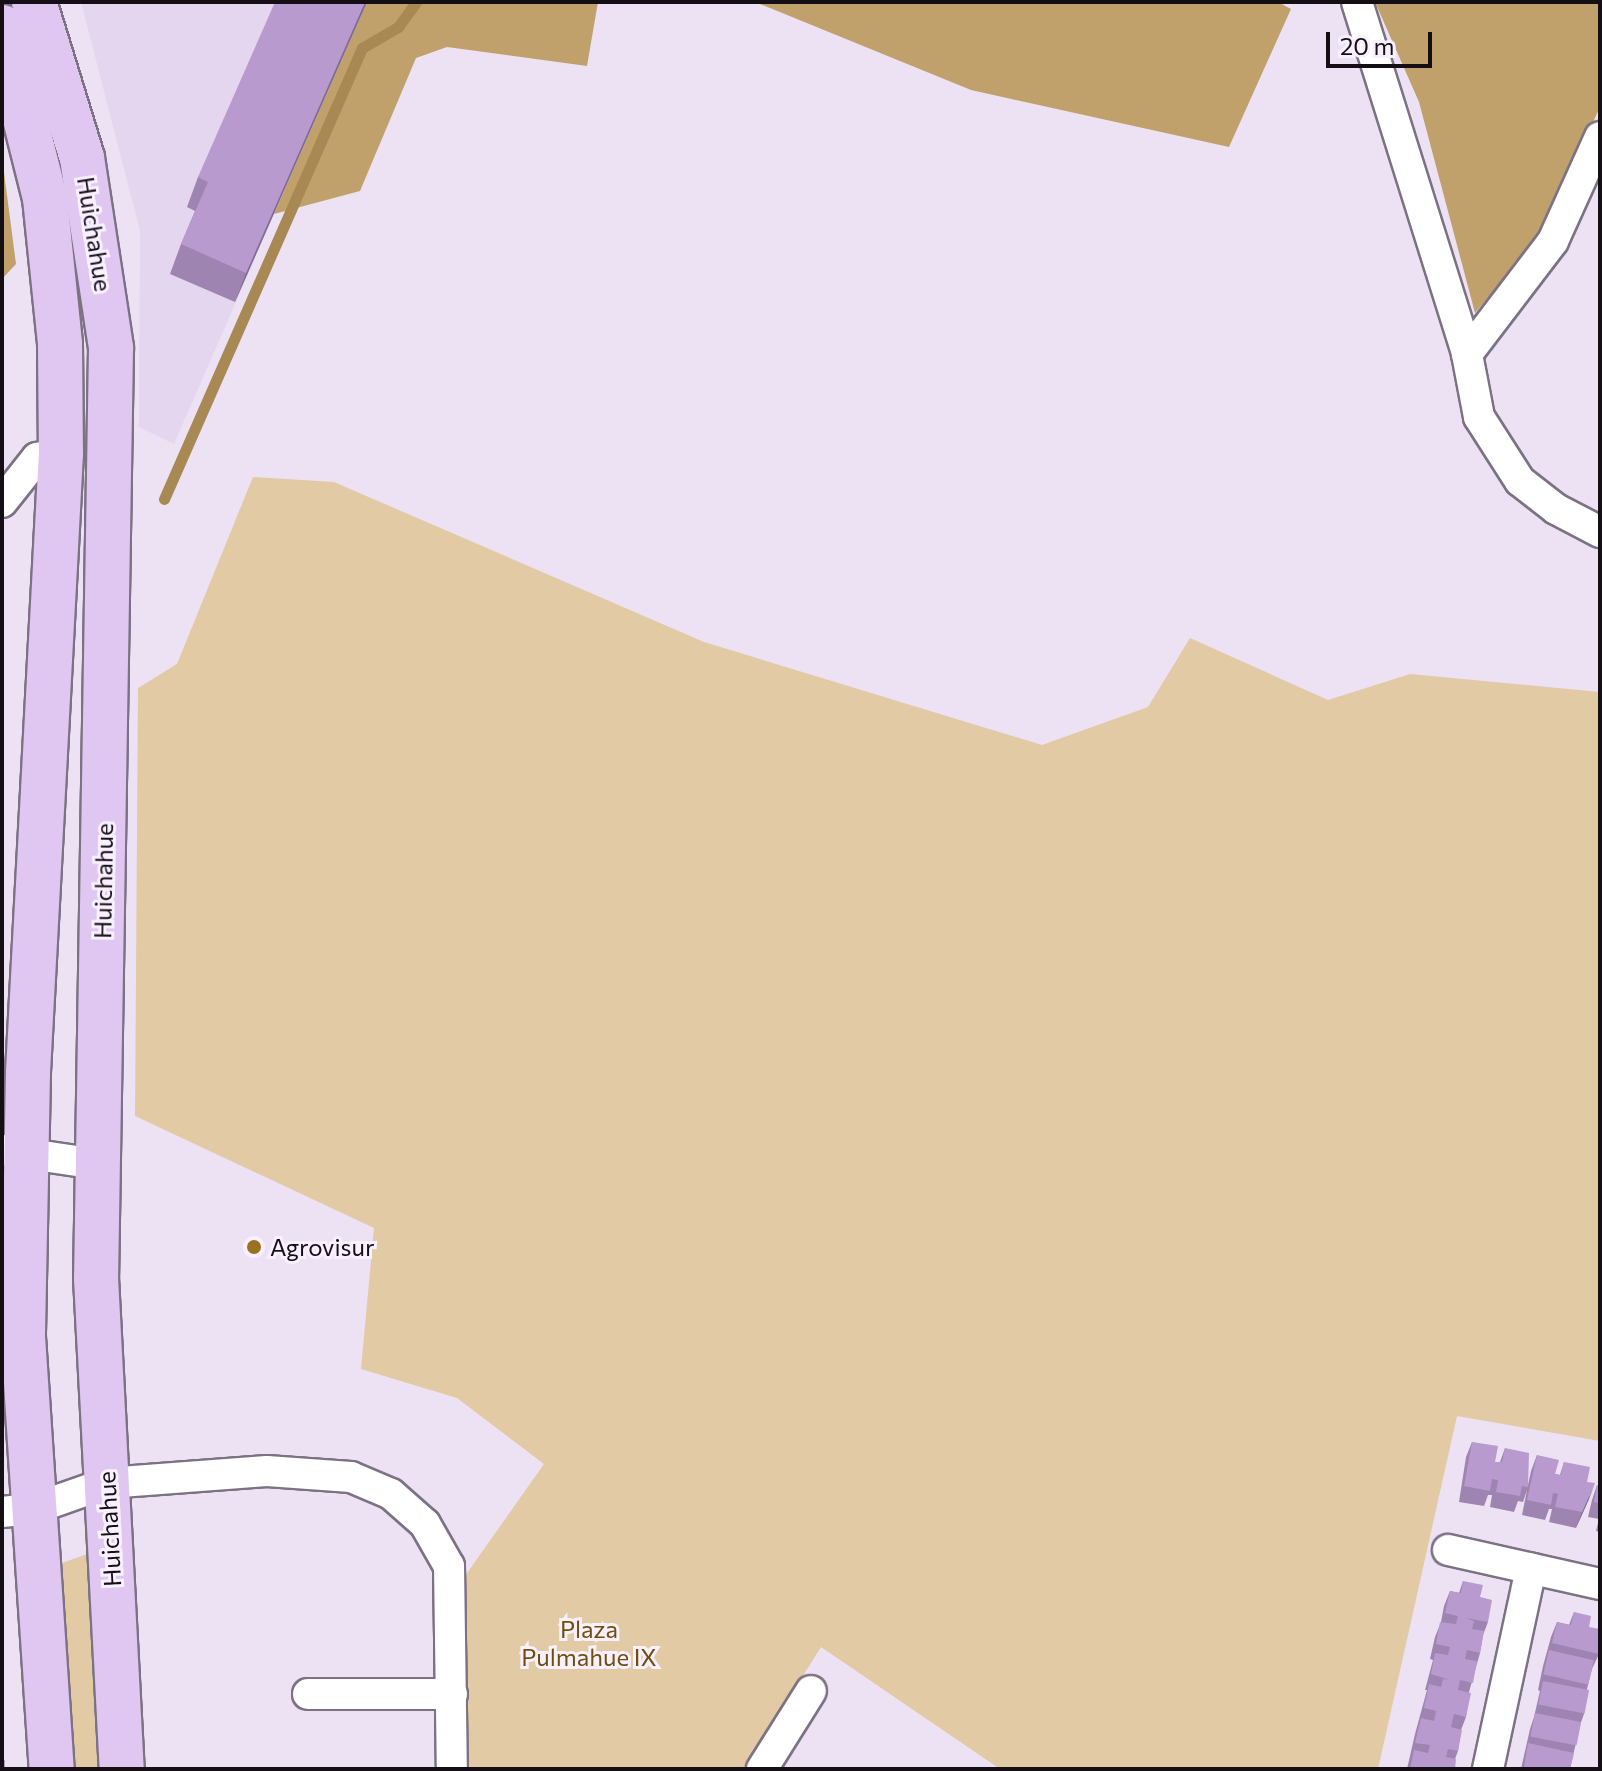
<!DOCTYPE html>
<html>
<head>
<meta charset="utf-8">
<style>
  body { margin:0 }
  #map { position:relative; width:1602px; height:1771px; overflow:hidden; background:#ece2f4; font-family:Commissioner,sans-serif }
  div>[style] { position:absolute }
  [style*='--x'] { left:calc(var(--x)*1px); top:calc(var(--y)*1px); width:calc(var(--w)*1px); rotate:calc(var(--a)*1deg) }
  .built>* { inset:0; background:#e4d6ef }
  .green>* { inset:0; background:#e1caa4 }
  .forest>* { inset:0; background:#c1a16b }
  .stream>* { height:11px; margin:-5.5px; padding:0 5.5px; transform-origin:5.5px; border-radius:5.5px; background:#a88853 }
  .roads { filter:drop-shadow(2px 0 #7c7283) drop-shadow(-2px 0 #7c7283) drop-shadow(0 2px #7c7283) drop-shadow(0 -2px #7c7283) }
  .minor>* { height:30px; margin:-15px; padding:0 15px; transform-origin:15px; border-radius:15px; background:#fff }
  .primary>* { height:44px; margin:-22px; padding:0 22px; transform-origin:22px; border-radius:22px; background:#e0c7f2 }
  .wall>* { inset:0; background:#9e84b1 }
  .shaded-wall>* { inset:0; background:#816c90 }
  .building>* { inset:0; background:#b89ace; transform-origin:0 0 }
  .dots>* { width:22px; height:22px; translate:-50% -50%; box-sizing:border-box; border:4px solid #f8f0ff; border-radius:50% }
  span { translate:-50% -50%; white-space:nowrap; text-align:center; line-height:1.15; -webkit-text-stroke:6px #f8f0ff; paint-order:stroke }
  .street-label { font-size:24px; color:#130f15 }
  .poi-label { font-size:24px; color:#130f15 }
  .left { translate:0 -50%; text-align:left }
  .park-label { font-size:24px; color:#6f4f0a }
  .frame { position:absolute; inset:0; border:4px solid #130f15; pointer-events:none }
  .scale { position:absolute; left:1326px; top:32px; width:106px; height:36px; box-sizing:border-box; border:4px solid #130f15; border-top:0; padding-left:10px; font-size:24px; line-height:28px; white-space:nowrap; color:#130f15; -webkit-text-stroke:6px #f8f0ff; paint-order:stroke }
</style>
</head>
<body>
<div id="map">
  <div class="built">
    <i style="clip-path:polygon(81px 2px,367px 2px,174px 444px,139px 427px,140px 231px)"></i>
  </div>
  <div class="green">
    <i style="clip-path:polygon(253px 477px,334px 482px,704px 642px,1042px 745px,1148px 707px,1190px 638px,1328px 700px,1410px 674px,1600px 692px,1600px 1441px,1457px 1416px,1378px 1769px,1000px 1769px,821px 1647px,744px 1769px,465px 1769px,465px 1576px,544px 1464px,457px 1398px,361px 1369px,374px 1228px,135px 1116px,138px 688px,177px 664px)"></i>
    <i style="clip-path:polygon(104px 1548px,113px 1769px,59px 1769px,45px 1569px)"></i>
  </div>
  <div class="forest">
    <i style="clip-path:polygon(367px 2px,598px 2px,587px 66px,447px 47px,416px 58px,360px 191px,274px 214px)"></i>
    <i style="clip-path:polygon(755px 2px,1278px 2px,1291px 9px,1229px 147px,971px 90px)"></i>
    <i style="clip-path:polygon(1375px 2px,1600px 2px,1600px 107px,1541px 234px,1475px 313px,1419px 102px)"></i>
    <i style="clip-path:polygon(2px 157px,16px 264px,2px 279px)"></i>
  </div>
  <div class="stream">
    <i style="--x:164;--y:499;--w:493;--a:-66.3"></i>
    <i style="--x:362;--y:48;--w:42;--a:-30.3"></i>
    <i style="--x:398;--y:27;--w:31;--a:-54"></i>
  </div>
  <div class="roads">
    <div class="minor">
      <i style="--x:1357;--y:2;--w:369;--a:72.6"></i>
      <i style="--x:1467;--y:354;--w:64;--a:79.2"></i>
      <i style="--x:1479;--y:417;--w:76;--a:57.4"></i>
      <i style="--x:1520;--y:481;--w:46;--a:37.9"></i>
      <i style="--x:1556;--y:509;--w:50;--a:27.6"></i>
      <i style="--x:1467;--y:354;--w:142;--a:-52.7"></i>
      <i style="--x:1553;--y:241;--w:114;--a:-65.7"></i>
      <i style="--x:2;--y:502;--w:56;--a:-51.5"></i>
      <i style="--x:37;--y:458;--w:25;--a:-12"></i>
      <i style="--x:2;--y:1150;--w:96;--a:8.4"></i>
      <i style="--x:2;--y:1512;--w:31;--a:-6"></i>
      <i style="--x:33;--y:1509;--w:78;--a:-19.4"></i>
      <i style="--x:107;--y:1483;--w:160;--a:-4.3"></i>
      <i style="--x:267;--y:1471;--w:84;--a:4.1"></i>
      <i style="--x:351;--y:1477;--w:43;--a:23"></i>
      <i style="--x:391;--y:1494;--w:45;--a:41.4"></i>
      <i style="--x:425;--y:1524;--w:48;--a:60.3"></i>
      <i style="--x:449;--y:1566;--w:203;--a:89.2"></i>
      <i style="--x:1448;--y:1550;--w:156;--a:12.6"></i>
      <i style="--x:308;--y:1694;--w:144;--a:0"></i>
      <i style="--x:762;--y:1769;--w:92;--a:-57.9"></i>
      <i style="--x:1488;--y:1769;--w:205;--a:-77.9"></i>
    </div>
    <div class="primary">
      <i style="--x:34;--y:2;--w:163;--a:72.9"></i>
      <i style="--x:82;--y:158;--w:192;--a:81.3"></i>
      <i style="--x:111;--y:348;--w:930;--a:90.92"></i>
      <i style="--x:96;--y:1278;--w:492;--a:87"></i>
      <i style="--x:2;--y:27;--w:176;--a:75.9"></i>
      <i style="--x:45;--y:198;--w:147;--a:84.1"></i>
      <i style="--x:60;--y:344;--w:109;--a:89.5"></i>
      <i style="--x:61;--y:453;--w:621;--a:93.05"></i>
      <i style="--x:28;--y:1073;--w:264;--a:91.1"></i>
      <i style="--x:23;--y:1337;--w:433;--a:86.2"></i>
    </div>
  </div>
  <div class="wall">
    <i style="clip-path:polygon(367px 2px,235px 302px,170px 274px,181px 244px,195px 211px,187px 207px,198px 177px)"></i>
    <i style="clip-path:polygon(1472px 1442px,1495px 1462px,1500px 1462px,1505px 1448px,1528px 1485px,1531px 1471px,1537px 1455px,1555px 1474px,1560px 1475px,1564px 1462px,1587px 1482px,1589px 1499px,1576px 1528px,1549px 1522px,1552px 1509px,1549px 1509px,1545px 1520px,1522px 1515px,1527px 1490px,1523px 1502px,1518px 1501px,1514px 1512px,1490px 1507px,1492px 1495px,1488px 1495px,1484px 1506px,1459px 1502px,1466px 1457px)"></i>
    <i style="clip-path:polygon(1597px 1485px,1600px 1485px,1600px 1532px,1596px 1531px,1599px 1519px,1588px 1517px,1592px 1500px)"></i>
    <i style="clip-path:polygon(1463px 1581px,1480px 1597px,1488px 1622px,1483px 1635px,1480px 1653px,1469px 1692px,1466px 1717px,1461px 1730px,1458px 1751px,1455px 1759px,1455px 1769px,1407px 1769px,1415px 1734px,1427px 1690px,1425px 1690px,1433px 1660px,1430px 1659px,1435px 1637px,1441px 1622px,1444px 1606px,1450px 1591px,1459px 1593px)"></i>
    <i style="clip-path:polygon(1574px 1612px,1589px 1627px,1599px 1654px,1592px 1669px,1587px 1689px,1584px 1714px,1580px 1725px,1570px 1769px,1521px 1769px,1530px 1729px,1534px 1717px,1540px 1691px,1538px 1690px,1543px 1666px,1551px 1637px,1557px 1622px,1569px 1625px)"></i>
  </div>
  <div class="shaded-wall">
    <i style="clip-path:polygon(365px 2px,367px 2px,235px 302px,246px 273px)"></i>
    <i style="clip-path:polygon(1595px 1483px,1589px 1499px,1576px 1528px,1582px 1512px)"></i>
  </div>
  <div class="building">
    <i style="clip-path:polygon(275px 2px,365px 2px,246px 273px,181px 244px,208px 182px,198px 177px)"></i>
    <i style="clip-path:polygon(1472px 1442px,1498px 1446px,1495px 1462px,1502px 1462px,1505px 1448px,1529px 1453px,1528px 1487px,1522px 1486px,1520px 1496px,1496px 1492px,1498px 1480px,1492px 1479px,1490px 1491px,1464px 1486px)"></i>
    <i style="clip-path:polygon(1537px 1455px,1559px 1460px,1555px 1474px,1561px 1475px,1564px 1462px,1590px 1467px,1587px 1482px,1595px 1483px,1582px 1512px,1555px 1507px,1558px 1494px,1553px 1493px,1551px 1505px,1527px 1500px)"></i>
    <i style="clip-path:polygon(1597px 1485px,1600px 1485px,1600px 1503px,1594px 1502px)"></i>
    <i style="clip-path:polygon(1463px 1581px,1483px 1585px,1480px 1597px,1492px 1600px,1488px 1622px,1466px 1618px,1474px 1621px,1472px 1629px,1484px 1631px,1480px 1653px,1467px 1650px,1465px 1659px,1477px 1661px,1473px 1683px,1460px 1680px,1458px 1690px,1471px 1693px,1466px 1717px,1454px 1714px,1451px 1727px,1462px 1730px,1458px 1751px,1448px 1749px,1446px 1757px,1456px 1759px,1455px 1769px,1410px 1769px,1414px 1750px,1428px 1753px,1430px 1745px,1415px 1743px,1421px 1718px,1434px 1721px,1436px 1711px,1424px 1708px,1429px 1684px,1441px 1687px,1443px 1679px,1450px 1680px,1431px 1674px,1435px 1653px,1448px 1655px,1450px 1647px,1436px 1644px,1440px 1622px,1456px 1624px,1458px 1616px,1445px 1613px,1450px 1591px,1461px 1593px)"></i>
    <i style="clip-path:polygon(1574px 1612px,1591px 1616px,1589px 1627px,1600px 1629px,1600px 1648px,1599px 1654px,1552px 1643px,1557px 1622px,1571px 1625px)"></i>
    <i style="left:1549px;top:1650px;width:46px;height:25px;rotate:13deg"></i>
    <i style="left:1543px;top:1681px;width:47px;height:24px;rotate:11deg"></i>
    <i style="left:1535px;top:1713px;width:47px;height:24px;rotate:11deg"></i>
    <i style="clip-path:polygon(2px 1720px,3px 1720px,4px 1748px,2px 1748px)"></i>
    <i style="clip-path:polygon(1528px 1743px,1574px 1753px,1570px 1769px,1532px 1769px,1524px 1767px)"></i>
    <i style="left:2px;top:1760px;width:3px;height:9px"></i>
  </div>
  <div class="dots">
    <i style="left:254px;top:1247px;background:#9a711e"></i>
  </div>
  <div class="street-label">
    <span style="left:95px;top:234px;rotate:81deg">Huichahue</span>
    <span style="left:103px;top:881px;rotate:-89deg">Huichahue</span>
    <span style="left:109px;top:1529px;rotate:-93deg">Huichahue</span>
  </div>
  <div class="poi-label">
    <span class="left" style="left:270px;top:1247px">Agrovisur</span>
  </div>
  <div class="park-label">
    <span style="left:589px;top:1643px">Plaza<br>Pulmahue IX</span>
  </div>
  <div class="frame"></div>
  <div class="scale">20 m</div>
</div>
</body>
</html>
